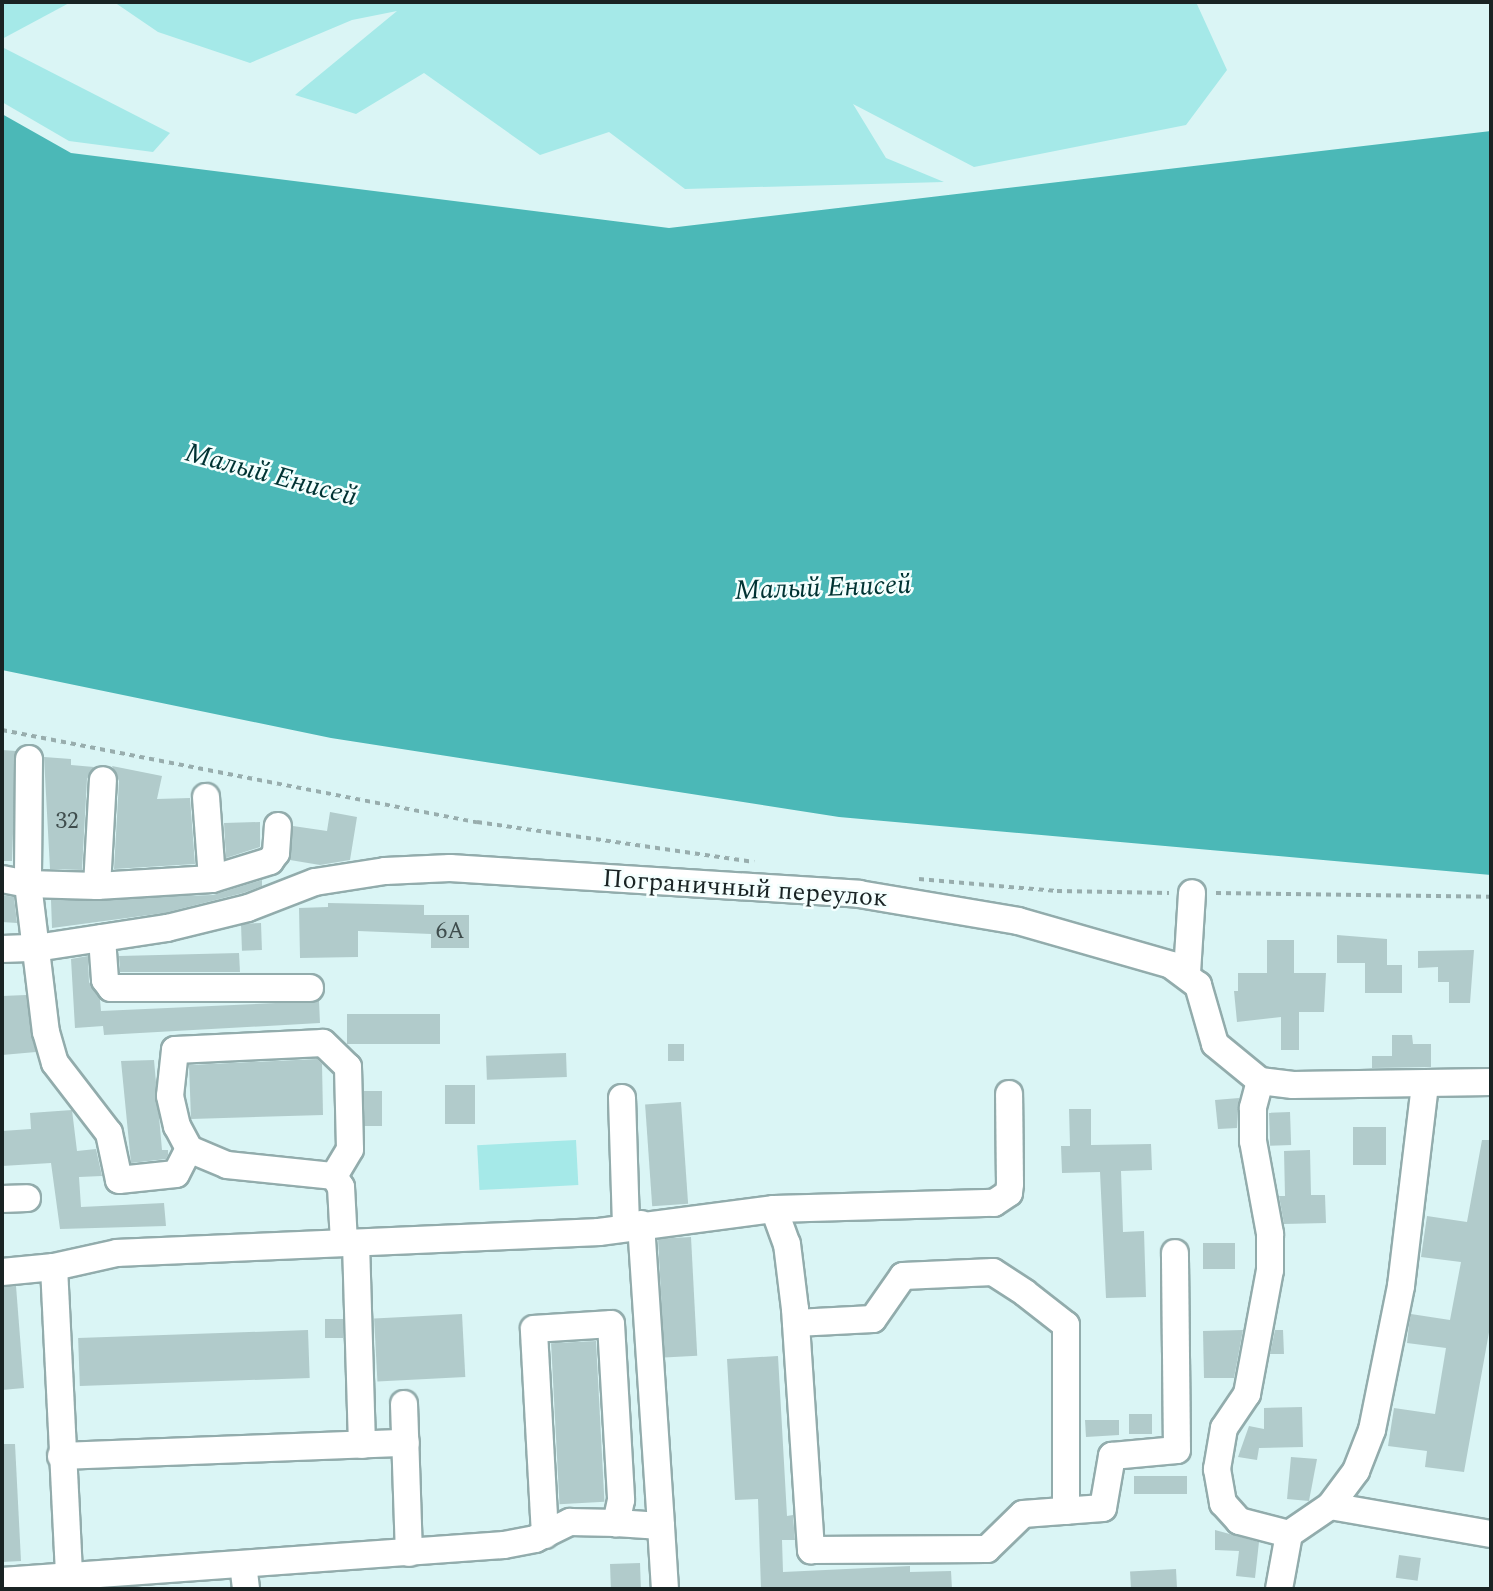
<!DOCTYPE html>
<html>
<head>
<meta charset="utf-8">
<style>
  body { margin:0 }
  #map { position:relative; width:1493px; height:1591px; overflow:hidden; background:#daf5f5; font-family:Spectral,serif }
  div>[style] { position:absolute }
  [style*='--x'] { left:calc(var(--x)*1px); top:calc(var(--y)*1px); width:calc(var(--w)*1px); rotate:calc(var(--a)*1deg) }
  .green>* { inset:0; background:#a5e9e8; transform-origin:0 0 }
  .water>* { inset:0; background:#4bb8b7 }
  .building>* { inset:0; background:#b1cbcb; transform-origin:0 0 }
  .path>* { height:3.5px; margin-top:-1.75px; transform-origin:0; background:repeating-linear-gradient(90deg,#98adad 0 5px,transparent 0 10px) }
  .roads { filter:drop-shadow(2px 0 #92acac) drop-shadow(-2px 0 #92acac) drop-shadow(0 2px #92acac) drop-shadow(0 -2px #92acac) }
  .minor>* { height:26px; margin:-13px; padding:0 13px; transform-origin:13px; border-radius:13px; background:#fff }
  span { translate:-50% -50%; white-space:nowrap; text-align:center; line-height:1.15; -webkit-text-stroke:5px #f4fffe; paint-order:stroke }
  .number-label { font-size:23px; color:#3f4d4d }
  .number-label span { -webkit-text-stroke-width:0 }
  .street-label { font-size:26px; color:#192323 }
  .water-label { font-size:28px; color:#033; font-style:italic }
  .frame { position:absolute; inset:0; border:4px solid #192323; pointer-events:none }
</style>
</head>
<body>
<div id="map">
  <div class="green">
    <i style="clip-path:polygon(2px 2px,71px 2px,2px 39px)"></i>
    <i style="clip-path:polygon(114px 2px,1196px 2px,1227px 70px,1186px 125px,974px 167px,853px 104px,886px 158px,944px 182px,685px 189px,609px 132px,540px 155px,424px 73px,356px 114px,295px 95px,397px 11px,352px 20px,250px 63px,158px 32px)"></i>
    <i style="clip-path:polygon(2px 47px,170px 133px,153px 152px,69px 141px,2px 102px)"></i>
    <i style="left:576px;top:1140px;width:45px;height:99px;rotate:87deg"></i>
  </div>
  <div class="water">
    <i style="clip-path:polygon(2px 114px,71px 153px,669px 228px,1491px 131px,1491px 875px,839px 817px,331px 738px,2px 670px)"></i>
  </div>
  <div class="building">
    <i style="clip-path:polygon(2px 750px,16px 751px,12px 861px,2px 861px)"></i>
    <i style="clip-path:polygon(44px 757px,71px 759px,71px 765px,94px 767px,87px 779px,82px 870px,50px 869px)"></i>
    <i style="clip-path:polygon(112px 766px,162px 776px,157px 799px,190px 798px,195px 864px,114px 869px,119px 781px)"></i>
    <i style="clip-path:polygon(330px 812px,357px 817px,350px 860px,320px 865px,290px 860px,293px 826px,327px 831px)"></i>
    <i style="clip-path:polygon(260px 822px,260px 847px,226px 858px,224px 823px)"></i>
    <i style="clip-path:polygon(262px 880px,262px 886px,243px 893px,164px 913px,52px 928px,51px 900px,213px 895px)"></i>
    <i style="clip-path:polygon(2px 895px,14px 897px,17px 923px,2px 922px)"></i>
    <i style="clip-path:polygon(328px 903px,424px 905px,424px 915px,469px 915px,469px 948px,431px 948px,431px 934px,358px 931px,358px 957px,300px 958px,299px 908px,328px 907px)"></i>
    <i style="left:261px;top:923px;width:27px;height:20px;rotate:88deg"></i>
    <i style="clip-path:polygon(1337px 935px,1387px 939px,1387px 965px,1402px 965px,1402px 993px,1365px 993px,1365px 963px,1337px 963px)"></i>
    <i style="clip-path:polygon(1267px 940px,1294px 940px,1294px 973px,1326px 973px,1324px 1012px,1299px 1012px,1299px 1050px,1281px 1050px,1281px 1017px,1237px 1022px,1234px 991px,1238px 991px,1238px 973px,1267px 973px)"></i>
    <i style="clip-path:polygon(1474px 950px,1470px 1003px,1449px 1003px,1449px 982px,1438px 982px,1438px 967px,1418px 968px,1418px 951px)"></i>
    <i style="clip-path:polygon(239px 953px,240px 972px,120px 972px,119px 956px)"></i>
    <i style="clip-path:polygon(88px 956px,89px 982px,100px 999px,101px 1011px,319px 1001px,320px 1023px,104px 1035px,103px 1026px,75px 1028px,71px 959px)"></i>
    <i style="clip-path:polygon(26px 995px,36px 1052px,2px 1055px,2px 996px)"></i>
    <i style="left:440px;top:1014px;width:30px;height:93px;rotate:90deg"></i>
    <i style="clip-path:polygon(1392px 1035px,1412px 1035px,1413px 1044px,1431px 1044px,1431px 1067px,1372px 1068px,1372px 1056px,1392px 1056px)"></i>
    <i style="left:668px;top:1044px;width:16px;height:17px"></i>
    <i style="left:566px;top:1053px;width:24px;height:80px;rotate:88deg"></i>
    <i style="clip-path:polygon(317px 1059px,322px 1064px,323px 1115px,191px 1119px,189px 1065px)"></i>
    <i style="clip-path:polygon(154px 1060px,162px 1150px,168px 1150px,168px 1155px,166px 1159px,131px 1163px,121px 1061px)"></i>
    <i style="left:445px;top:1085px;width:30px;height:39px"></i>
    <i style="left:364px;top:1091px;width:18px;height:35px"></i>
    <i style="clip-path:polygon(1239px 1098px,1237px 1128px,1218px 1129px,1215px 1100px)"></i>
    <i style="left:681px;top:1102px;width:102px;height:36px;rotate:86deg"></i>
    <i style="clip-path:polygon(1069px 1109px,1091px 1109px,1091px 1145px,1151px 1144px,1152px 1170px,1121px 1171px,1123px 1232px,1144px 1231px,1146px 1297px,1106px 1298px,1100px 1172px,1062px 1173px,1061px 1146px,1070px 1146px)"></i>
    <i style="clip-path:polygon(72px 1110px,77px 1151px,96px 1149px,102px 1176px,79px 1177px,81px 1207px,164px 1203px,166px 1226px,60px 1229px,51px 1163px,2px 1166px,2px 1131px,31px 1129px,30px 1113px)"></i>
    <i style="left:1290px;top:1112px;width:33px;height:21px;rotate:88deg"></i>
    <i style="left:1386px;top:1127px;width:38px;height:33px;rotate:90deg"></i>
    <i style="clip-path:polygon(1482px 1140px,1491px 1140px,1491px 1321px,1464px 1472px,1425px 1467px,1427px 1451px,1388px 1446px,1394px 1408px,1435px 1414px,1446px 1348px,1407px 1343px,1409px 1325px,1411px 1314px,1450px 1320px,1461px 1262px,1421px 1257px,1427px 1216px,1467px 1222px)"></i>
    <i style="clip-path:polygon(1310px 1150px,1311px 1195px,1325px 1195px,1326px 1223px,1284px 1224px,1279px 1196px,1285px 1196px,1284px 1151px)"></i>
    <i style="left:691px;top:1237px;width:119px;height:33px;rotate:87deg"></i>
    <i style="left:1235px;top:1243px;width:26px;height:32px;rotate:90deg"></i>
    <i style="clip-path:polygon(16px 1286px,24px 1388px,2px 1390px,2px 1287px)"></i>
    <i style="left:462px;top:1314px;width:63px;height:88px;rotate:87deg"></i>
    <i style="left:343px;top:1319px;width:19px;height:18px;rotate:90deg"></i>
    <i style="left:308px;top:1330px;width:48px;height:230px;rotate:88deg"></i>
    <i style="clip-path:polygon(1243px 1330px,1234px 1378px,1204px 1378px,1203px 1331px)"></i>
    <i style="clip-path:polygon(1275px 1330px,1283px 1330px,1284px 1354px,1270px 1354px)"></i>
    <i style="left:596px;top:1341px;width:161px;height:45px;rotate:87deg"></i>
    <i style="clip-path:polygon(778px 1356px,787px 1516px,793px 1515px,795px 1540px,782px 1540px,783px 1572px,910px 1566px,910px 1572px,951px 1571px,952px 1589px,761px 1589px,758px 1499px,735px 1500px,727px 1359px)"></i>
    <i style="clip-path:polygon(1302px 1407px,1303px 1447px,1259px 1448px,1257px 1460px,1238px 1457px,1249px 1426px,1264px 1429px,1264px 1408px)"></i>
    <i style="left:1129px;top:1414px;width:23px;height:20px"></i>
    <i style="clip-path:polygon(1085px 1420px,1119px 1420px,1119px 1435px,1086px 1437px)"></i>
    <i style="clip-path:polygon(2px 1444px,15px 1444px,21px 1561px,2px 1562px)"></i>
    <i style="clip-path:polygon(1291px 1457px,1317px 1459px,1309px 1501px,1287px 1499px)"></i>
    <i style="left:1187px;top:1476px;width:18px;height:53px;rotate:90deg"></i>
    <i style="clip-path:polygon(1215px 1530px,1259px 1542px,1255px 1578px,1236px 1576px,1239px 1551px,1215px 1550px)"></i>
    <i style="left:1399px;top:1555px;width:22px;height:23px;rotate:8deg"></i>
    <i style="left:640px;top:1563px;width:26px;height:30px;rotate:88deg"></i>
    <i style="left:1176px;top:1569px;width:20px;height:46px;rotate:87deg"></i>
  </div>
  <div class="path">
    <i style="--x:2;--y:730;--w:484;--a:11"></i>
    <i style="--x:477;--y:822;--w:280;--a:8.2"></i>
    <i style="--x:919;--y:879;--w:139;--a:5"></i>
    <i style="--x:1057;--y:891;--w:112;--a:1"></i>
    <i style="--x:1216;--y:893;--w:275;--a:0.8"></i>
  </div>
  <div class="roads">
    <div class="minor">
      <i style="--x:29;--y:759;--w:125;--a:90.5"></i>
      <i style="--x:28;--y:884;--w:149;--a:83.1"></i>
      <i style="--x:46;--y:1032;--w:32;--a:74"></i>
      <i style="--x:55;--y:1063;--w:88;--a:52.4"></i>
      <i style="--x:109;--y:1133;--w:48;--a:78"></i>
      <i style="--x:119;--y:1180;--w:57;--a:-6"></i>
      <i style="--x:176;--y:1174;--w:28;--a:-63"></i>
      <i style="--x:206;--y:797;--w:82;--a:85.8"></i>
      <i style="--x:2;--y:879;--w:26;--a:11"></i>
      <i style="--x:28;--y:884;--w:69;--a:1.7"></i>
      <i style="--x:97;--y:886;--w:115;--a:-3.5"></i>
      <i style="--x:212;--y:879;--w:61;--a:-17.2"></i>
      <i style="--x:270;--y:861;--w:10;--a:-53"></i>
      <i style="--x:276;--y:853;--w:27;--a:-86"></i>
      <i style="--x:97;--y:886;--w:106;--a:-86.8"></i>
      <i style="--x:102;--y:938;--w:42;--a:85.9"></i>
      <i style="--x:105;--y:980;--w:10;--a:53"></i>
      <i style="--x:111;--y:988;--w:199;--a:0"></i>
      <i style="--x:2;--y:949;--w:34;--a:-2"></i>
      <i style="--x:36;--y:948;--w:133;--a:-8.7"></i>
      <i style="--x:167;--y:928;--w:83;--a:-13.9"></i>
      <i style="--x:248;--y:908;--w:72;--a:-21.2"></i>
      <i style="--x:315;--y:882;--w:71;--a:-8.9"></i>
      <i style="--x:385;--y:871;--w:65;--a:-2.6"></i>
      <i style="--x:450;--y:868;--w:410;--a:3.6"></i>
      <i style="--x:859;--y:894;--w:161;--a:9.6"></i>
      <i style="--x:1018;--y:921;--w:159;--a:16"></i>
      <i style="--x:1171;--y:965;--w:34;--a:37"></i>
      <i style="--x:1198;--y:985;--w:61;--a:73.9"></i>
      <i style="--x:1215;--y:1044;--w:58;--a:39.4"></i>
      <i style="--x:1260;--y:1081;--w:33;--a:7"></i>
      <i style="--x:1293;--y:1085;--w:198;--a:-0.9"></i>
      <i style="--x:1187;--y:973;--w:80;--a:-86.4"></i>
      <i style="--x:1260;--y:1081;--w:28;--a:105"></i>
      <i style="--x:1253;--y:1108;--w:33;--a:90"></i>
      <i style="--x:1253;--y:1141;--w:95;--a:79.6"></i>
      <i style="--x:1270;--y:1234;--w:36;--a:90"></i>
      <i style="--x:1270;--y:1270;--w:126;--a:100.5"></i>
      <i style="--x:1247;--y:1394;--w:41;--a:124.1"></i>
      <i style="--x:1224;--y:1428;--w:42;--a:99.7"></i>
      <i style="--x:1217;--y:1469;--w:35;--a:80"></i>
      <i style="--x:1223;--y:1503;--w:24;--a:48"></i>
      <i style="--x:1239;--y:1521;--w:52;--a:14.6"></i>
      <i style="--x:622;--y:1098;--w:129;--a:88.2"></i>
      <i style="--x:334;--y:1176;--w:31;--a:-59"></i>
      <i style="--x:350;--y:1149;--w:82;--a:-91.4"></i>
      <i style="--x:348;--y:1067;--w:35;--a:-136"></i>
      <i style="--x:323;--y:1043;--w:148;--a:177.3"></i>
      <i style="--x:175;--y:1050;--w:46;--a:96.2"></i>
      <i style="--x:170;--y:1096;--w:31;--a:77"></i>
      <i style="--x:177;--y:1126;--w:26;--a:62"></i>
      <i style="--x:189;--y:1149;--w:41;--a:22.8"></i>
      <i style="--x:227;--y:1165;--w:108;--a:5.9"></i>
      <i style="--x:334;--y:1176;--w:13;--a:58"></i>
      <i style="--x:341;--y:1187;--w:56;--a:86.9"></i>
      <i style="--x:2;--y:1199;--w:25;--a:-2"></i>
      <i style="--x:774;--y:1209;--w:37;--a:70"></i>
      <i style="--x:787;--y:1244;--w:65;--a:83"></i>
      <i style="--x:795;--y:1309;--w:242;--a:86.2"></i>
      <i style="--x:811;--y:1550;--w:176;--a:-0.3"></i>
      <i style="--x:987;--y:1549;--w:50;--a:-44.2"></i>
      <i style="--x:1023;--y:1514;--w:80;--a:-4.3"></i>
      <i style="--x:1103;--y:1508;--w:53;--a:-80.2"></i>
      <i style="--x:1112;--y:1456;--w:65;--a:-5.3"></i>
      <i style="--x:1177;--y:1450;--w:197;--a:-90.6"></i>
      <i style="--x:641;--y:1224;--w:303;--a:86.2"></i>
      <i style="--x:356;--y:1243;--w:202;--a:88.3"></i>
      <i style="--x:54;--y:1267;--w:322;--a:87.2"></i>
      <i style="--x:2;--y:1272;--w:52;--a:-5.5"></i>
      <i style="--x:54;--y:1267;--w:65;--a:-12.5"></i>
      <i style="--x:117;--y:1253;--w:482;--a:-2.5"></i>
      <i style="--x:599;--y:1232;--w:177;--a:-7.5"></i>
      <i style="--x:774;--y:1209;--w:220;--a:-1.6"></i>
      <i style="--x:994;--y:1203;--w:18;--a:-34"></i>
      <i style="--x:1009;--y:1193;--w:9;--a:-84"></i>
      <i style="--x:1010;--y:1184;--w:90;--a:-90.6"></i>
      <i style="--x:796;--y:1323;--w:77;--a:-3"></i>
      <i style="--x:873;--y:1319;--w:52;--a:-55.1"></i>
      <i style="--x:903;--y:1276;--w:90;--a:-2.5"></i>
      <i style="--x:993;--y:1272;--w:38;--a:33"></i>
      <i style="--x:1025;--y:1293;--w:52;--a:38"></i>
      <i style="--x:1066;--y:1325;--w:186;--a:90"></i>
      <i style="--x:404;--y:1404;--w:149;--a:88.1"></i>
      <i style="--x:61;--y:1456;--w:345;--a:-2.2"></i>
      <i style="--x:1330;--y:1506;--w:163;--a:9.9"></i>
      <i style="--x:545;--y:1535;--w:206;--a:-93.1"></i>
      <i style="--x:534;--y:1329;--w:77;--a:-3.7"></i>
      <i style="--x:611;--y:1324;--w:176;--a:86.7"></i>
      <i style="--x:621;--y:1500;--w:24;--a:102"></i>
      <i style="--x:243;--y:1564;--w:25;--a:83"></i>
      <i style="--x:2;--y:1581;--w:503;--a:-4.1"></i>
      <i style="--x:504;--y:1545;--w:32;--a:-11"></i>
      <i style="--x:535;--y:1539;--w:39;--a:-26"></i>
      <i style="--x:570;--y:1522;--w:46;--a:1.2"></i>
      <i style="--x:616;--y:1523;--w:45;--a:3.8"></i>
      <i style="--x:661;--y:1526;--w:63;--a:86.4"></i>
      <i style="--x:1279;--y:1589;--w:56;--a:-79.7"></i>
      <i style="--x:1289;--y:1534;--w:50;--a:-34.3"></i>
      <i style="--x:1330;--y:1506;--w:44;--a:-53.4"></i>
      <i style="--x:1356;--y:1471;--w:44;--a:-68.7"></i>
      <i style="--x:1372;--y:1430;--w:147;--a:-78.6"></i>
      <i style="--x:1401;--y:1286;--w:202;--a:-83.2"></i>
    </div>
  </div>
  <div class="number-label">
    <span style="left:67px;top:822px">32</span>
    <span style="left:450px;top:932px">6А</span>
  </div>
  <div class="street-label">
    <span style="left:745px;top:889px;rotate:4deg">Пограничный переулок</span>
  </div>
  <div class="water-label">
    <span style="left:271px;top:475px;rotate:15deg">Малый Енисей</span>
    <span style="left:823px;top:588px;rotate:-2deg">Малый Енисей</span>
  </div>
  <div class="frame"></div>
</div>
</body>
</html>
